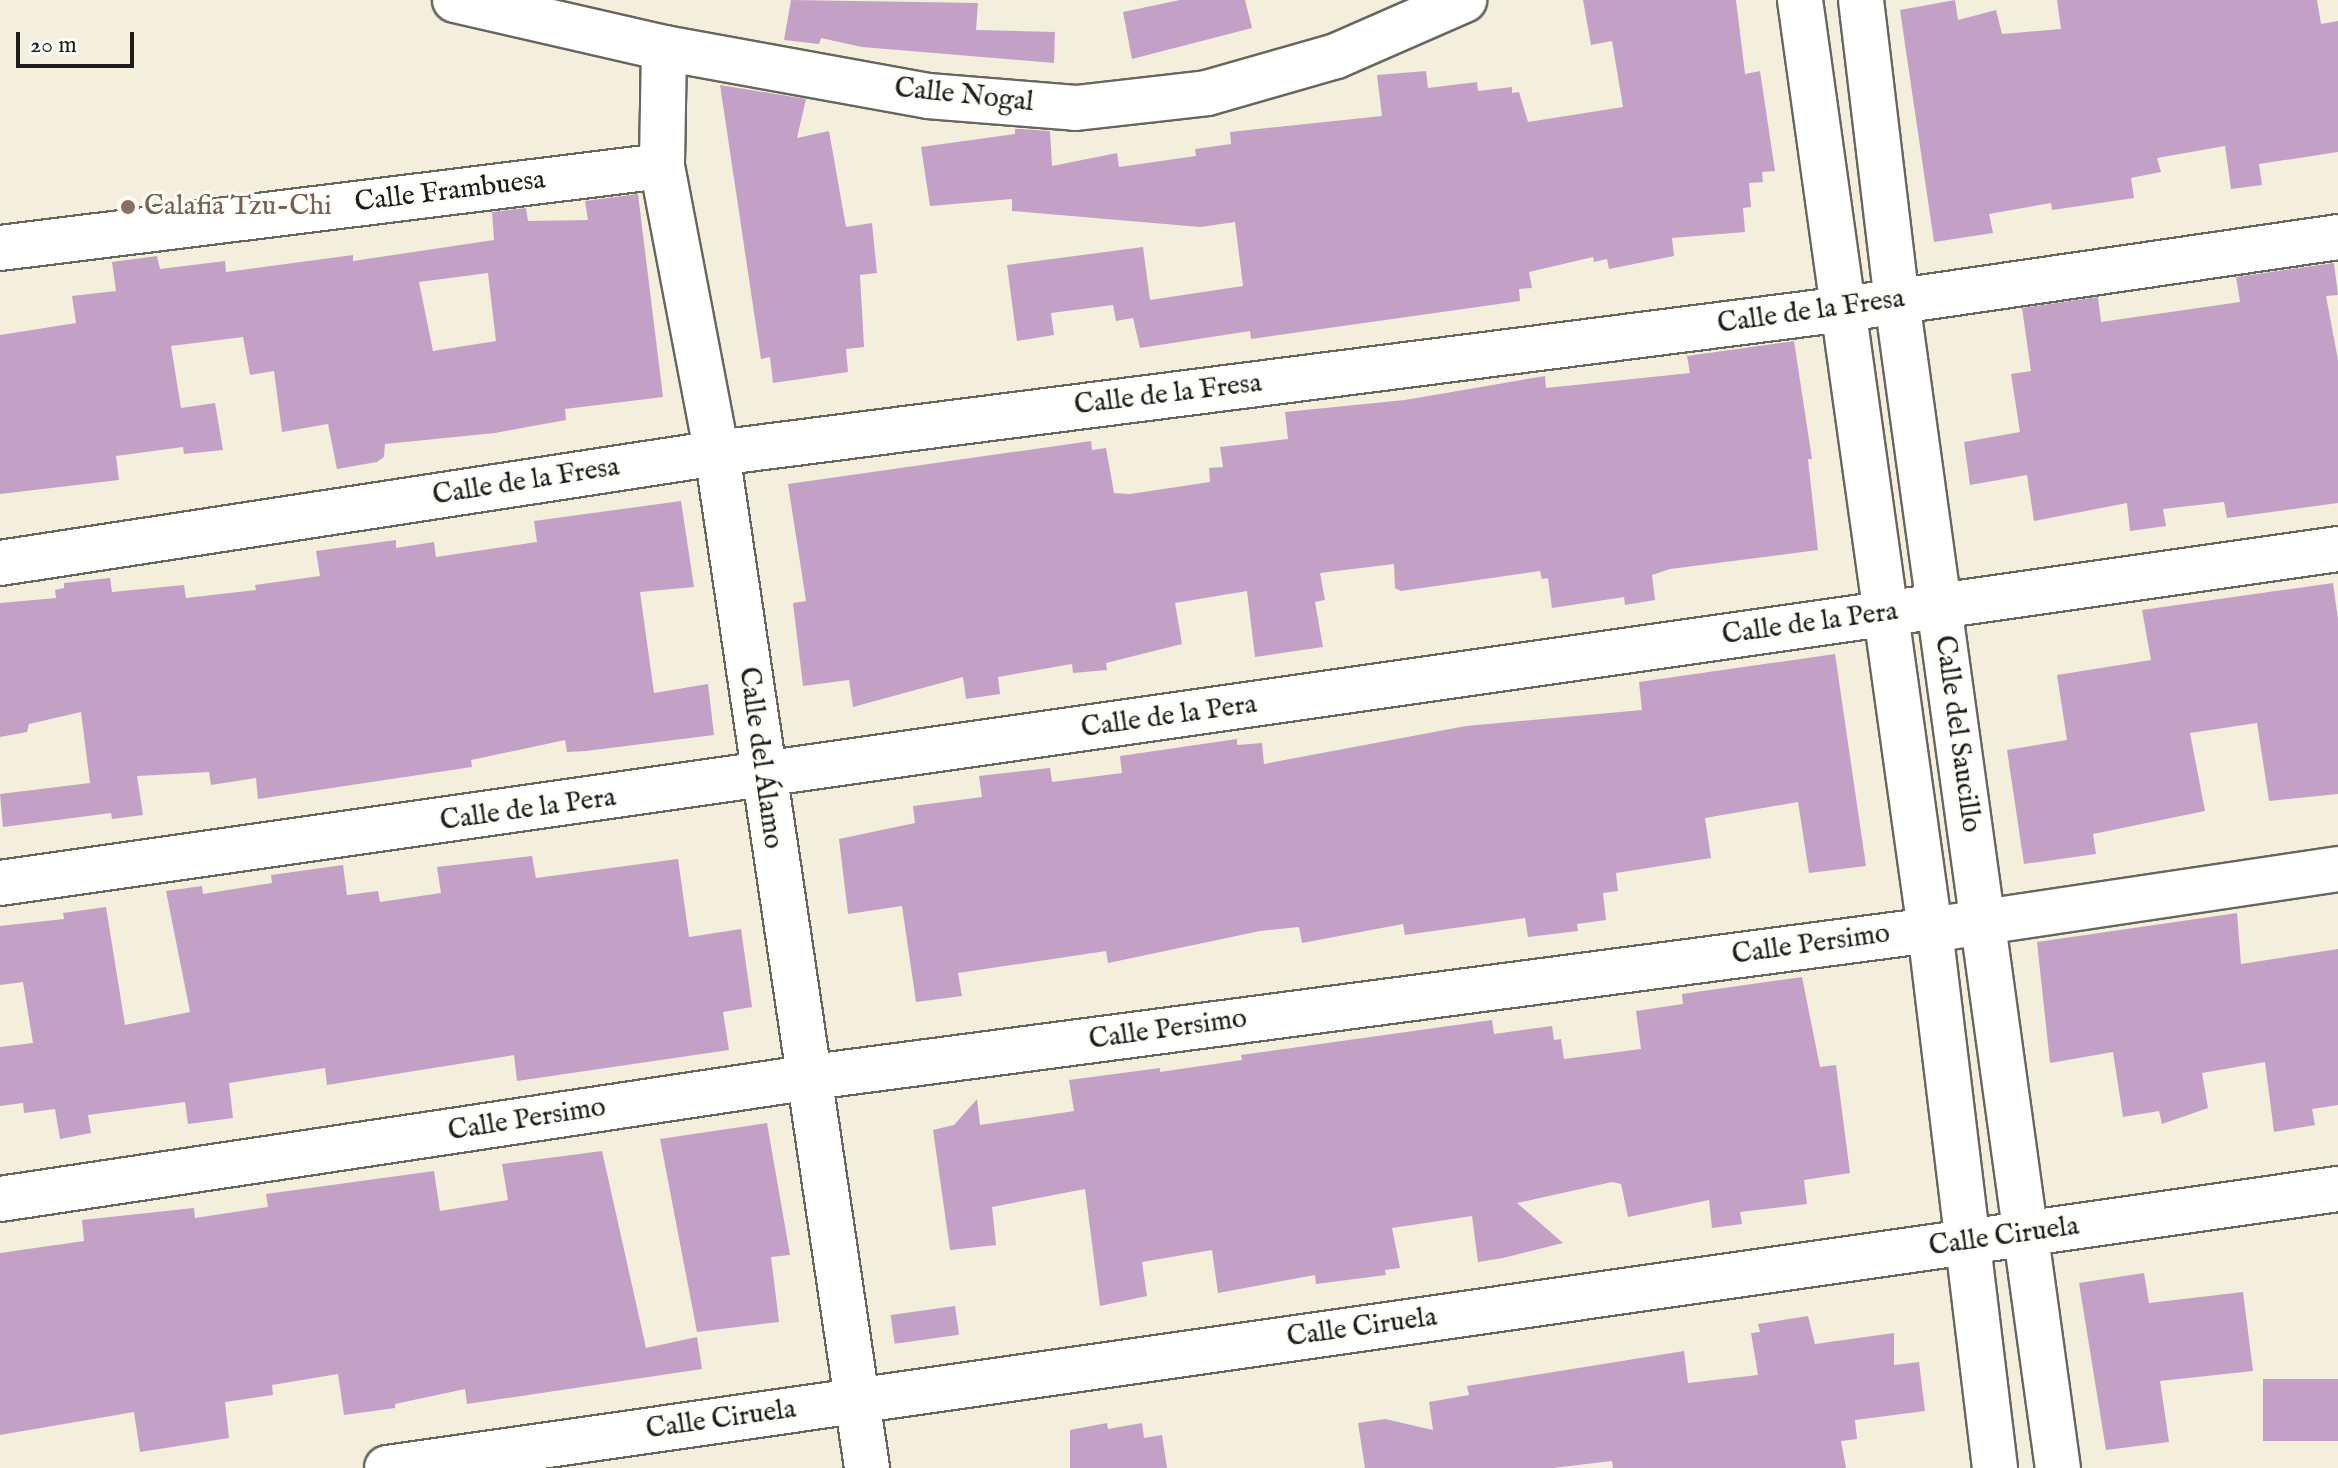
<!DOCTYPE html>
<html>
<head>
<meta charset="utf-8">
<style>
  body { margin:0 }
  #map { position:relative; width:2338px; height:1468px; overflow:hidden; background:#f3efdc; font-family:"IM FELL English",serif }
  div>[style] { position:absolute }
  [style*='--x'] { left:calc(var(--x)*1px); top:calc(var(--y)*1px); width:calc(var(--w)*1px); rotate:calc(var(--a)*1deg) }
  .building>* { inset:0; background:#c3a1c7; transform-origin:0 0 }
  .roads { filter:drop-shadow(2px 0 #67665f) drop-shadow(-2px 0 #67665f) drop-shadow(0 2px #67665f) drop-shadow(0 -2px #67665f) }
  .minor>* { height:44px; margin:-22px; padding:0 22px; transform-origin:22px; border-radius:22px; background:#fff }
  .dots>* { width:22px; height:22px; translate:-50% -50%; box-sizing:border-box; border:4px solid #fdfcf7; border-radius:50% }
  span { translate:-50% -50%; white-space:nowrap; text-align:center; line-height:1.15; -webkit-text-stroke:6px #fdfcf7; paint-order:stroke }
  .street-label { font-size:28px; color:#1c1c1c }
  .education-label { font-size:28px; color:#785e54 }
  .left { translate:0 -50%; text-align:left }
  .scale { position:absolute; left:16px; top:32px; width:118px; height:36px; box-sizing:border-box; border:4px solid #1c1c1c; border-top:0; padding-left:10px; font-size:24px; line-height:28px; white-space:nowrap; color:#1c1c1c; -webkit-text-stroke:6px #fdfcf7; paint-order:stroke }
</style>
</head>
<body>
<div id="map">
  <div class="building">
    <i style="clip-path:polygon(791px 0,978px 3px,976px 30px,1055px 32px,1054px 63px,862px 47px,821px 38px,819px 44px,784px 40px)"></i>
    <i style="clip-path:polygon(1180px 0,1245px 0,1252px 28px,1132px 59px,1123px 12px)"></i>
    <i style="clip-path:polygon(1583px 0,1736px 0,1745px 74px,1760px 71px,1775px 171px,1762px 172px,1763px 182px,1749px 183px,1751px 207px,1743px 208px,1745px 232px,1672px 238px,1674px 256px,1609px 269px,1607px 259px,1594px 262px,1593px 257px,1529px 272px,1532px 288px,1519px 289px,1520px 301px,1251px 339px,1250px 331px,1140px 348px,1133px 318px,1116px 321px,1113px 305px,1051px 313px,1054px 335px,1017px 341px,1007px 265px,1143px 247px,1150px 300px,1243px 286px,1235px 222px,1200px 227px,1012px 211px,1012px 199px,930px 206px,921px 147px,1015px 134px,1015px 129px,1021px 129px,1050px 131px,1052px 166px,1117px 153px,1119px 167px,1196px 156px,1195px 149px,1231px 144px,1230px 132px,1382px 116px,1377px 75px,1426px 71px,1428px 88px,1477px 82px,1478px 91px,1512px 87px,1512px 93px,1519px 92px,1528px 122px,1623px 107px,1612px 41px,1591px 45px)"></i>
    <i style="clip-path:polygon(1955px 0,1958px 20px,1996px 10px,2002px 34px,2061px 29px,2057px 0,2317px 0,2321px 24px,2338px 21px,2338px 152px,2259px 164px,2262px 185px,2231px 189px,2225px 146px,2157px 158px,2161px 172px,2131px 178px,2134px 198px,2052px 210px,2051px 203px,1989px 214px,1993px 233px,1934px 242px,1900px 10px)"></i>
    <i style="clip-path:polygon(720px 85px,806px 99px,797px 138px,829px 131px,846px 227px,872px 223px,877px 273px,860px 275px,864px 347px,846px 349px,848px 372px,773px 383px,770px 357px,761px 359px)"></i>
    <i style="clip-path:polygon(evenodd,638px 194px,663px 397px,565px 409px,566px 420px,495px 433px,385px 444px,384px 457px,377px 462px,337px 469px,328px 424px,282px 432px,274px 371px,250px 375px,243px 337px,171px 346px,181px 408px,215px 403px,223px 450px,184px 454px,183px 447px,116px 456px,119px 480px,0 494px,0 335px,76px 323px,72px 296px,116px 291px,112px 262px,157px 256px,160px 269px,225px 261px,226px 272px,353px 255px,353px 261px,494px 240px,492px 212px,526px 208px,528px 221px,588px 220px,585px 201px,638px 194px,488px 273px,496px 341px,433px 351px,419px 282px,488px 273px)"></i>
    <i style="clip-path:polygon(2334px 263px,2338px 295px,2326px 296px,2338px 360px,2338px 503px,2227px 518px,2224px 502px,2163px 509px,2166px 526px,2130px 531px,2127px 503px,2034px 521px,2027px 475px,1970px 485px,1964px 442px,2020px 432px,2011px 374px,2031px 371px,2022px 308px,2098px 297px,2101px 322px,2240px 302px,2236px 277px)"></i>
    <i style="clip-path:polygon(1794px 341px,1812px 459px,1808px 459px,1818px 550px,1670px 569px,1652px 575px,1655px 600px,1625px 605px,1624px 597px,1552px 608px,1548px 578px,1542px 579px,1540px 571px,1401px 591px,1395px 588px,1394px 564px,1320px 573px,1325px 600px,1315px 602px,1323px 647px,1255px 657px,1247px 591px,1175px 603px,1182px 644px,1106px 663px,1107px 670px,1073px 673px,1072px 664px,998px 677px,1000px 694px,966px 699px,963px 677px,853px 707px,849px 680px,803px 686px,793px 603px,806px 601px,788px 484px,1091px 441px,1092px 450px,1106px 448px,1114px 493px,1130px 494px,1210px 482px,1209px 468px,1223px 467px,1220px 447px,1288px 439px,1285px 412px,1405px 400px,1545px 376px,1546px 388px,1690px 373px,1687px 356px)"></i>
    <i style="clip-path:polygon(681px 501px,694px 587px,640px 592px,654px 693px,708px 684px,714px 735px,586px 751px,567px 752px,565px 740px,471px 760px,472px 767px,258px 799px,256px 778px,211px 785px,209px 772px,137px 776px,143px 815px,112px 819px,111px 813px,3px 827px,0 794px,90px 783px,81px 712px,29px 724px,27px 732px,0 737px,0 603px,56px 598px,55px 590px,64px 588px,64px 583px,110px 578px,112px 592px,184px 585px,186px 598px,256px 590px,255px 585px,320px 576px,316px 551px,396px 540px,396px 548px,434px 542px,436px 557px,537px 542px,534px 521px)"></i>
    <i style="clip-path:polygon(2333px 583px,2338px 619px,2338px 794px,2269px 801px,2257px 723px,2190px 733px,2205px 811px,2093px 834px,2096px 854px,2024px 864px,2007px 750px,2067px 740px,2057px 675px,2151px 660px,2142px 610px)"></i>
    <i style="clip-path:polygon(1835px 654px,1866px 866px,1809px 873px,1798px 802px,1705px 818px,1711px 858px,1616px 873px,1618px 891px,1603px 893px,1606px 920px,1577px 924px,1578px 931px,1528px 937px,1525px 918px,1405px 935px,1403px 924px,1302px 943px,1299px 927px,1260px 931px,1108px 963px,1106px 951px,958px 973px,962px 996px,916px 1002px,902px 906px,848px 914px,839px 839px,915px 823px,913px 806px,982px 797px,979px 776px,1050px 768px,1052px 782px,1122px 773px,1120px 756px,1237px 739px,1237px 745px,1262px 743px,1264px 764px,1466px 726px,1642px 710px,1639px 682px)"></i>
    <i style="clip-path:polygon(532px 856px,536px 878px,678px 859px,689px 937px,741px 929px,752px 1007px,723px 1012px,729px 1050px,517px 1081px,514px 1055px,327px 1085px,325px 1068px,229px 1083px,233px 1118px,188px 1124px,185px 1102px,88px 1115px,91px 1133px,60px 1139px,55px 1109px,24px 1113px,23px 1103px,0 1106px,0 1047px,33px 1043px,23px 982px,0 985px,0 926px,64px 919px,63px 913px,106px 907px,125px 1025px,190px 1012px,166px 891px,202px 886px,203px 894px,272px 883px,271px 875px,343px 865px,347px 895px,378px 891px,380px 902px,441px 893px,437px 867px)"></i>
    <i style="clip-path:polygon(2237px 913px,2241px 964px,2338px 949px,2338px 1105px,2312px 1109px,2315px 1125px,2274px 1132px,2265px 1062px,2202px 1073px,2208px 1108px,2162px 1124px,2159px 1111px,2123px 1117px,2113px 1052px,2050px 1063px,2037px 942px)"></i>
    <i style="clip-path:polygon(1802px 977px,1820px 1067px,1836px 1065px,1850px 1173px,1804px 1180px,1807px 1204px,1740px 1212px,1742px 1224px,1712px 1228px,1709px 1200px,1628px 1217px,1621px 1184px,1612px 1182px,1517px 1203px,1563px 1243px,1503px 1258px,1478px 1262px,1472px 1216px,1392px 1228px,1400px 1268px,1385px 1270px,1386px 1275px,1316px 1284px,1315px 1275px,1218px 1293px,1212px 1250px,1142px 1262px,1147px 1296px,1100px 1306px,1085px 1189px,992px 1207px,996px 1245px,950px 1250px,933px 1130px,954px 1125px,977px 1099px,980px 1125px,1074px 1111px,1069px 1080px,1160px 1068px,1160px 1072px,1242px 1060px,1241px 1055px,1492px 1020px,1494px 1034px,1552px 1026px,1554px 1040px,1561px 1039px,1564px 1059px,1641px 1049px,1636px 1011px,1683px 1004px,1682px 994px)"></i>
    <i style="clip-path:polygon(767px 1123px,790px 1255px,771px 1257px,779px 1322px,697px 1332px,660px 1139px)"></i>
    <i style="clip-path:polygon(602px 1151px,646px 1348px,697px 1337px,702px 1369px,467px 1404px,465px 1389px,395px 1404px,395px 1408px,344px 1415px,338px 1374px,272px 1385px,273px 1395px,225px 1402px,229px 1438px,140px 1452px,134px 1412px,0 1435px,0 1253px,84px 1241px,82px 1220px,194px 1208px,195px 1218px,268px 1207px,266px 1194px,434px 1171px,440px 1211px,508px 1200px,502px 1164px)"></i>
    <i style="clip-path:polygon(2144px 1273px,2149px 1303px,2243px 1292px,2253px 1371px,2160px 1381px,2169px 1442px,2106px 1450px,2079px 1283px)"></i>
    <i style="left:955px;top:1306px;width:29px;height:65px;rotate:82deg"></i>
    <i style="clip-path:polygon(1808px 1316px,1815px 1344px,1894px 1333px,1894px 1365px,1919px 1362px,1925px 1411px,1855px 1420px,1857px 1439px,1841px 1441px,1846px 1468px,1613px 1468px,1612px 1461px,1553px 1468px,1365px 1468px,1358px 1423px,1385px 1419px,1433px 1430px,1429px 1402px,1469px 1395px,1467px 1386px,1684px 1351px,1688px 1383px,1758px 1375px,1751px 1333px,1760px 1332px,1758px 1324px)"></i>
    <i style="left:2338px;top:1379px;width:62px;height:75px;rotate:90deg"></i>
    <i style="clip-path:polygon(1107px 1423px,1108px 1429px,1142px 1423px,1144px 1438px,1162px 1435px,1167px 1468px,1070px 1468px,1070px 1430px)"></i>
  </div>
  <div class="roads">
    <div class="minor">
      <i style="--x:455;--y:0;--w:214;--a:12.9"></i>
      <i style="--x:664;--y:48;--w:268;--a:10.3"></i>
      <i style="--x:928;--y:96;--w:148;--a:4.6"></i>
      <i style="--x:1076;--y:108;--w:132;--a:-6.5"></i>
      <i style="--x:1207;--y:93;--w:134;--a:-16"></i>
      <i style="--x:1336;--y:56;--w:140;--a:-23.6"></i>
      <i style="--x:1800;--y:0;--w:939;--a:82.04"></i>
      <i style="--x:1930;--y:930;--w:542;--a:83.11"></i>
      <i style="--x:1861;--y:0;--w:303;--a:83.2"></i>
      <i style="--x:1897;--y:301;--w:1178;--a:82.15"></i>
      <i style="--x:664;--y:48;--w:118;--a:91"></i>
      <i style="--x:662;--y:166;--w:292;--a:79.2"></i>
      <i style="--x:717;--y:453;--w:1026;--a:81.59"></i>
      <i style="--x:0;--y:248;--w:667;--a:-7.06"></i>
      <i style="--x:0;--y:563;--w:725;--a:-8.72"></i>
      <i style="--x:717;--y:453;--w:1137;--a:-7.28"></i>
      <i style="--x:1845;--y:309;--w:498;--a:-8.3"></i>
      <i style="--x:0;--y:883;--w:2362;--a:-8.13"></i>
      <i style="--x:0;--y:1199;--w:814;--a:-8.55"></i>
      <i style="--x:805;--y:1078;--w:1135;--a:-7.49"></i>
      <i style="--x:1930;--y:930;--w:413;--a:-8.5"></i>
      <i style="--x:387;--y:1468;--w:1971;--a:-8.14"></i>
    </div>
  </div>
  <div class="dots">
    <i style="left:128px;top:207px;background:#8d6e63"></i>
  </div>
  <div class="street-label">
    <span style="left:964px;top:96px;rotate:6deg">Calle Nogal</span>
    <span style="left:450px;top:192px;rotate:-7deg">Calle Frambuesa</span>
    <span style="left:1811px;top:312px;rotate:-8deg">Calle de la Fresa</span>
    <span style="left:1168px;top:395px;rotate:-7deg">Calle de la Fresa</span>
    <span style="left:526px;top:482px;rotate:-9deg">Calle de la Fresa</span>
    <span style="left:1810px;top:624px;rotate:-8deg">Calle de la Pera</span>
    <span style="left:1169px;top:717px;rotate:-8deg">Calle de la Pera</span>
    <span style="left:1957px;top:734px;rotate:82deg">Calle del Saucillo</span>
    <span style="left:760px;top:758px;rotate:82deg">Calle del Álamo</span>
    <span style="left:528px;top:810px;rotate:-8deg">Calle de la Pera</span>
    <span style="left:1811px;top:945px;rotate:-8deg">Calle Persimo</span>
    <span style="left:1168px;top:1030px;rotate:-8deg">Calle Persimo</span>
    <span style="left:527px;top:1120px;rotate:-9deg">Calle Persimo</span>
    <span style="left:2004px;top:1237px;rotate:-8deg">Calle Ciruela</span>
    <span style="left:1362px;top:1328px;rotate:-8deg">Calle Ciruela</span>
    <span style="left:721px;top:1420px;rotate:-8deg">Calle Ciruela</span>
  </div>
  <div class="education-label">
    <span class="left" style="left:144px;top:207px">Calafia Tzu-Chi</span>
  </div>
  <div class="scale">20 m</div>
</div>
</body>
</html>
